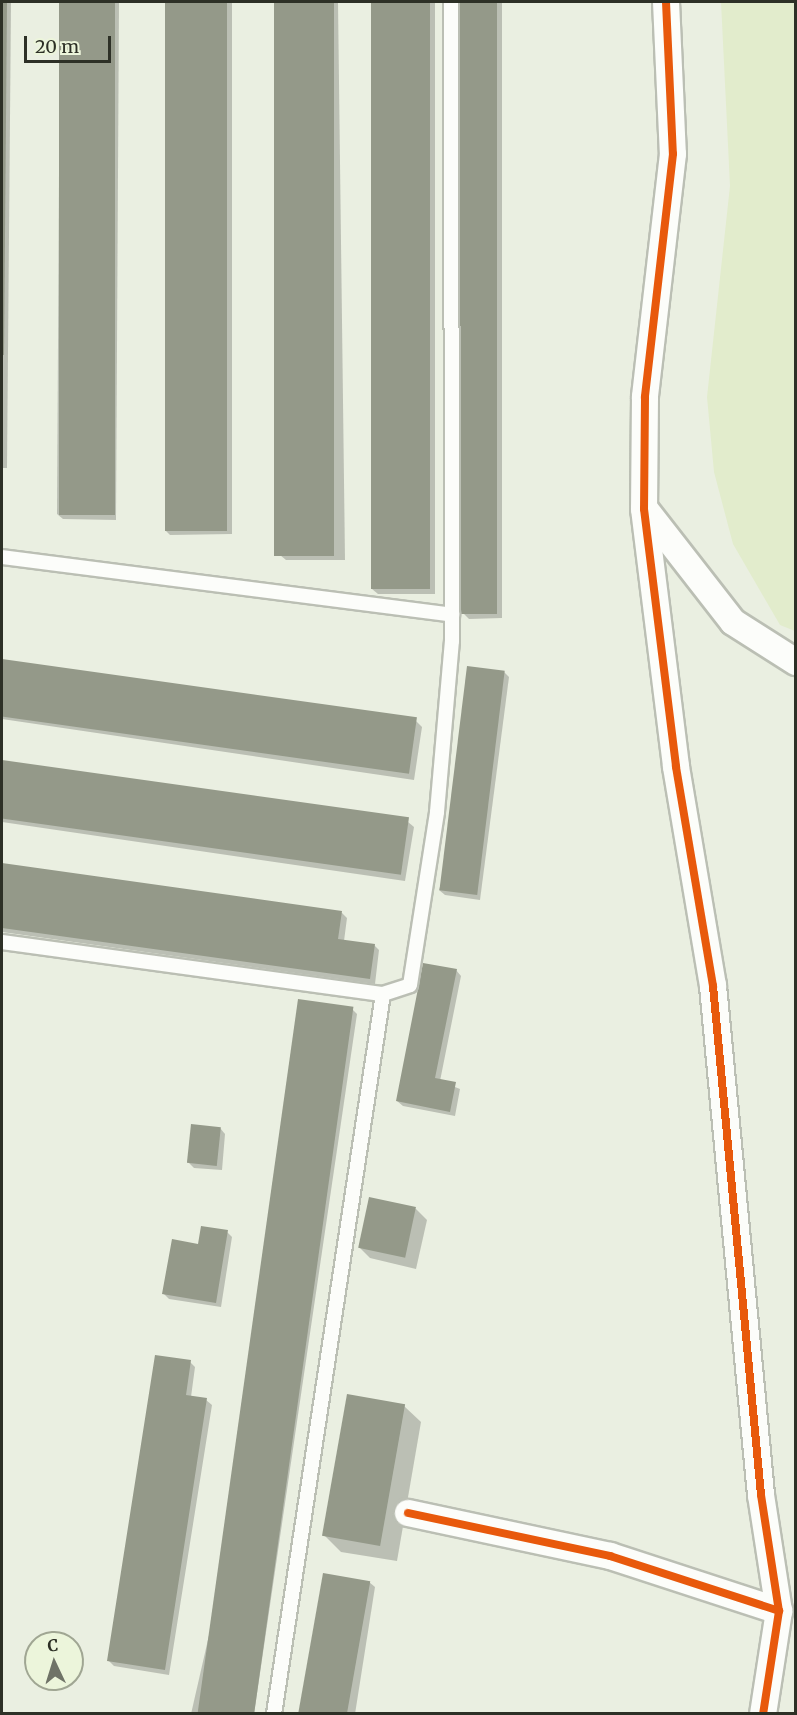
<!DOCTYPE html>
<html>
<head>
<meta charset="utf-8">
<style>
  body { margin:0 }
  #map { position:relative; width:797px; height:1715px; overflow:hidden; background:#eaefe1; font-family:Merriweather,serif }
  div>[style] { position:absolute }
  [style*='--x'] { left:calc(var(--x)*1px); top:calc(var(--y)*1px); width:calc(var(--w)*1px); rotate:calc(var(--a)*1deg) }
  .green>* { inset:0; background:#e2eccc }
  .shadow>* { inset:0; background:#0003 }
  .building>* { inset:0; background:#949989; transform-origin:0 0 }
  .roads { filter:drop-shadow(2px 0 #bbbfb4) drop-shadow(-2px 0 #bbbfb4) drop-shadow(0 2px #bbbfb4) drop-shadow(0 -2px #bbbfb4) }
  .lane>* { height:14px; margin:-7px; padding:0 7px; transform-origin:7px; border-radius:7px; background:#fcfdfa }
  .street>* { height:26px; margin:-13px; padding:0 13px; transform-origin:13px; border-radius:13px; background:#fcfdfa }
  .cycleway>* { height:8px; margin:-4px; padding:0 4px; transform-origin:4px; border-radius:4px; background:#e8590c }
  span { translate:-50% -50%; white-space:nowrap; text-align:center; line-height:1.15; -webkit-text-stroke:6px #ecf5db; paint-order:stroke }
  .frame { position:absolute; inset:0; border:3px solid #2d3026; pointer-events:none }
  .north { position:absolute; left:24px; top:1631px; width:60px; height:60px; box-sizing:border-box; background:#ecf5db; border:2px solid #a0a693; border-radius:50%; rotate:356deg; font-size:16px; font-weight:700; line-height:24px; text-align:center; color:#2d3026 }
  .north::after { content:''; display:block; margin:auto; width:21px; height:27px; background:#6f7367; clip-path:polygon(50% 0,100% 100%,50% 72%,0 100%) }
  .scale { position:absolute; left:24px; top:36px; width:87px; height:27px; box-sizing:border-box; border:3px solid #2d3026; border-top:0; padding-left:8px; font-size:18px; line-height:21px; white-space:nowrap; color:#2d3026; -webkit-text-stroke:4px #ecf5db; paint-order:stroke }
</style>
</head>
<body>
<div id="map">
  <div class="green">
    <i style="clip-path:polygon(721px 2px,795px 2px,795px 631px,780px 625px,733px 544px,714px 472px,707px 397px,730px 186px)"></i>
  </div>
  <div class="shadow">
    <i style="clip-path:polygon(2px 2px,11px 2px,7px 468px,2px 468px)"></i>
    <i style="clip-path:polygon(60px 2px,119px 2px,116px 520px,63px 519px,57px 514px)"></i>
    <i style="clip-path:polygon(166px 2px,232px 2px,232px 534px,170px 535px,165px 530px)"></i>
    <i style="clip-path:polygon(276px 2px,338px 2px,345px 560px,286px 560px,280px 555px)"></i>
    <i style="clip-path:polygon(372px 2px,435px 2px,435px 594px,378px 594px,372px 589px)"></i>
    <i style="clip-path:polygon(462px 2px,502px 2px,502px 618px,469px 619px,464px 614px)"></i>
    <i style="clip-path:polygon(2px 660px,416px 721px,422px 727px,414px 780px,2px 719px)"></i>
    <i style="clip-path:polygon(504px 672px,509px 677px,480px 900px,445px 895px,439px 890px)"></i>
    <i style="clip-path:polygon(2px 762px,408px 822px,414px 827px,405px 881px,2px 822px)"></i>
    <i style="clip-path:polygon(2px 865px,342px 913px,347px 918px,344px 941px,374px 945px,379px 950px,375px 984px,2px 932px)"></i>
    <i style="clip-path:polygon(456px 970px,461px 976px,440px 1081px,460px 1089px,455px 1116px,403px 1106px,397px 1101px)"></i>
    <i style="clip-path:polygon(352px 1009px,357px 1014px,254px 1714px,191px 1714px)"></i>
    <i style="clip-path:polygon(220px 1128px,225px 1134px,222px 1170px,194px 1168px,188px 1162px)"></i>
    <i style="clip-path:polygon(370px 1198px,416px 1209px,427px 1220px,416px 1269px,370px 1258px,359px 1247px)"></i>
    <i style="clip-path:polygon(227px 1232px,232px 1237px,221px 1307px,169px 1299px,164px 1294px,199px 1245px)"></i>
    <i style="clip-path:polygon(190px 1362px,195px 1367px,191px 1397px,206px 1400px,212px 1405px,169px 1675px,114px 1666px,109px 1661px)"></i>
    <i style="clip-path:polygon(404px 1406px,421px 1422px,397px 1561px,341px 1552px,325px 1536px)"></i>
    <i style="clip-path:polygon(369px 1582px,375px 1587px,355px 1714px,303px 1714px)"></i>
  </div>
  <div class="building">
    <i style="clip-path:polygon(2px 2px,7px 2px,4px 355px,2px 355px)"></i>
    <i style="left:59px;top:2px;width:56px;height:513px"></i>
    <i style="left:165px;top:2px;width:62px;height:529px"></i>
    <i style="left:274px;top:2px;width:60px;height:554px"></i>
    <i style="left:371px;top:2px;width:59px;height:587px"></i>
    <i style="left:460px;top:2px;width:37px;height:612px"></i>
    <i style="left:2px;top:659px;width:419px;height:57px;rotate:8deg"></i>
    <i style="left:467px;top:666px;width:38px;height:226px;rotate:7deg"></i>
    <i style="left:2px;top:760px;width:411px;height:58px;rotate:8deg"></i>
    <i style="clip-path:polygon(2px 863px,342px 911px,338px 939px,375px 944px,370px 979px,2px 928px)"></i>
    <i style="clip-path:polygon(423px 963px,457px 969px,435px 1078px,456px 1082px,450px 1112px,396px 1101px)"></i>
    <i style="left:298px;top:999px;width:56px;height:723px;rotate:8deg"></i>
    <i style="left:191px;top:1124px;width:30px;height:39px;rotate:6deg"></i>
    <i style="left:369px;top:1197px;width:48px;height:52px;rotate:12deg"></i>
    <i style="clip-path:polygon(201px 1226px,228px 1230px,216px 1303px,162px 1294px,172px 1239px,198px 1244px)"></i>
    <i style="clip-path:polygon(155px 1355px,191px 1360px,186px 1395px,207px 1398px,165px 1670px,107px 1661px)"></i>
    <i style="left:347px;top:1394px;width:59px;height:144px;rotate:10deg"></i>
    <i style="left:323px;top:1573px;width:48px;height:143px;rotate:10deg"></i>
  </div>
  <div class="roads">
    <div class="lane">
      <i style="--x:2;--y:557;--w:454;--a:7.3"></i>
      <i style="--x:2;--y:942;--w:385;--a:7.8"></i>
      <i style="--x:383;--y:994;--w:28;--a:-18"></i>
      <i style="--x:410;--y:985;--w:175;--a:-81.1"></i>
      <i style="--x:437;--y:812;--w:172;--a:-85"></i>
      <i style="--x:452;--y:641;--w:639;--a:-90.09"></i>
      <i style="--x:274;--y:1714;--w:728;--a:-81.39"></i>
    </div>
    <div class="street">
      <i style="--x:666;--y:2;--w:152;--a:87.4"></i>
      <i style="--x:673;--y:154;--w:245;--a:96.6"></i>
      <i style="--x:645;--y:397;--w:112;--a:90.5"></i>
      <i style="--x:644;--y:509;--w:260;--a:82.9"></i>
      <i style="--x:676;--y:767;--w:222;--a:80.4"></i>
      <i style="--x:713;--y:986;--w:511;--a:84.61"></i>
      <i style="--x:761;--y:1495;--w:117;--a:81.2"></i>
      <i style="--x:779;--y:1611;--w:104;--a:98.8"></i>
      <i style="--x:645;--y:509;--w:143;--a:52.1"></i>
      <i style="--x:733;--y:622;--w:75;--a:32.4"></i>
      <i style="--x:408;--y:1513;--w:207;--a:12"></i>
      <i style="--x:610;--y:1556;--w:178;--a:18"></i>
    </div>
  </div>
  <div class="cycleway">
    <i style="--x:666;--y:2;--w:152;--a:87.4"></i>
    <i style="--x:673;--y:154;--w:245;--a:96.6"></i>
    <i style="--x:645;--y:397;--w:112;--a:90.5"></i>
    <i style="--x:644;--y:509;--w:260;--a:82.9"></i>
    <i style="--x:676;--y:767;--w:222;--a:80.4"></i>
    <i style="--x:713;--y:986;--w:511;--a:84.61"></i>
    <i style="--x:761;--y:1495;--w:117;--a:81.2"></i>
    <i style="--x:779;--y:1611;--w:104;--a:98.8"></i>
    <i style="--x:408;--y:1513;--w:207;--a:12"></i>
    <i style="--x:610;--y:1556;--w:178;--a:18"></i>
  </div>
  <div class="frame"></div>
  <div class="north">С</div>
  <div class="scale">20 m</div>
</div>
</body>
</html>
